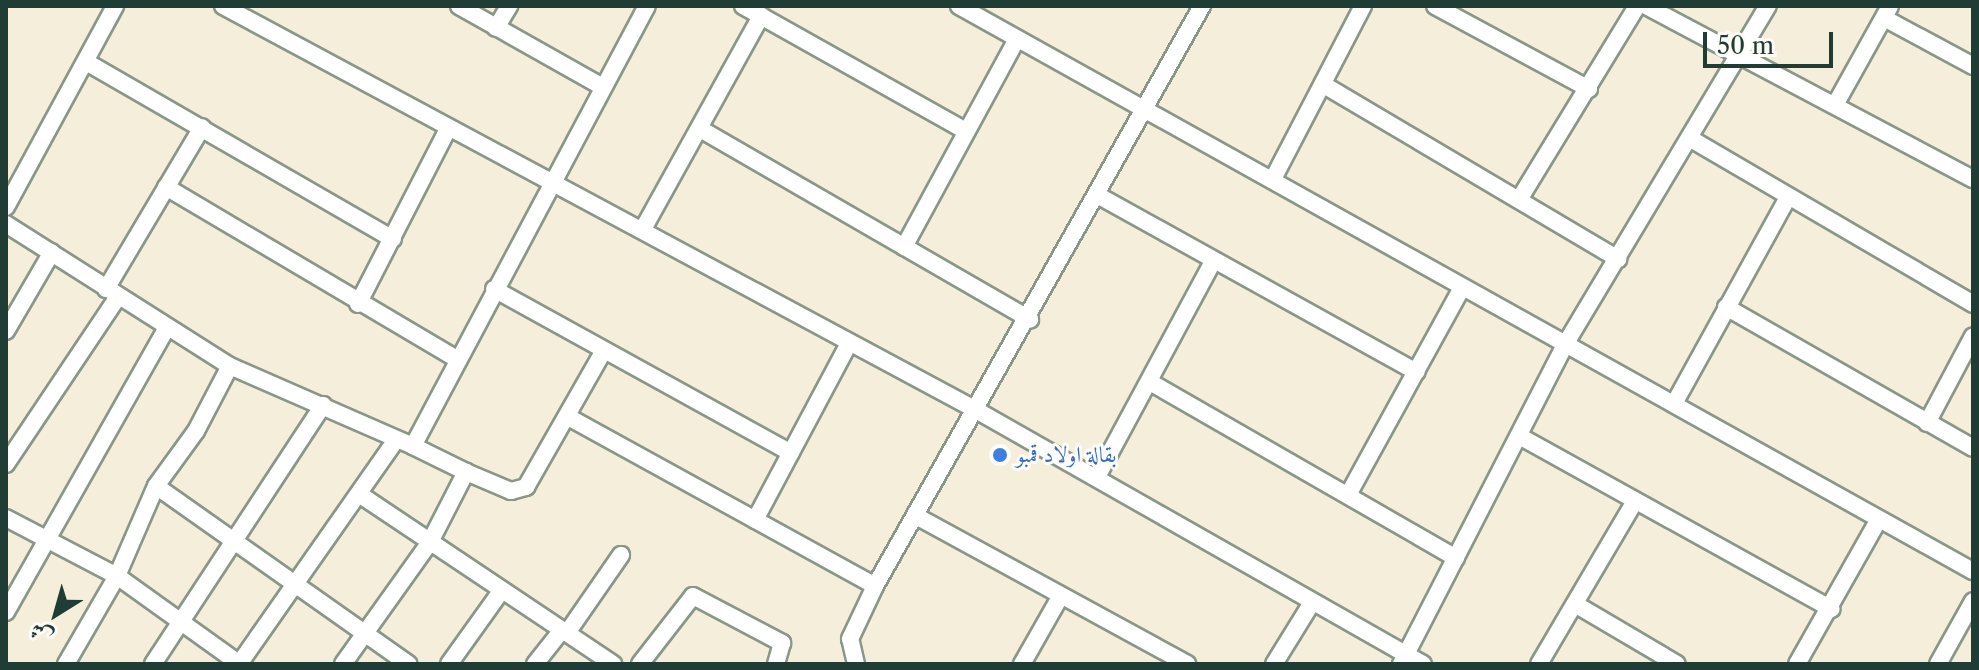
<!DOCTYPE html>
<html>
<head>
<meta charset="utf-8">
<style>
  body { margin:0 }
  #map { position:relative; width:1979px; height:670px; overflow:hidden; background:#f5eedb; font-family:"Libre Caslon Text",Amiri,serif }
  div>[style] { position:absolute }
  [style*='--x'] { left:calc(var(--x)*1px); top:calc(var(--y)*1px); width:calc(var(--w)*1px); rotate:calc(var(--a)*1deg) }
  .roads { filter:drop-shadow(2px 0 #8a9688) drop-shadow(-2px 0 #8a9688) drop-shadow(0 2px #8a9688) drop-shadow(0 -2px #8a9688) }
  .minor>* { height:16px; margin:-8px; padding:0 8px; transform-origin:8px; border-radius:8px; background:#fff }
  .dots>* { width:22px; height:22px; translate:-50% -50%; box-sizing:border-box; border:4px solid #fdfcf7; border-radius:50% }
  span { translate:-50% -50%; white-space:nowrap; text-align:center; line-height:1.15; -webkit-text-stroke:6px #fdfcf7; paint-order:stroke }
  .shop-label { font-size:22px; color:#366cbe }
  .left { translate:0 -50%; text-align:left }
  .frame { position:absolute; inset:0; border:8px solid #1f3d34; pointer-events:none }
  .north { position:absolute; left:16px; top:574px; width:80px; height:80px; -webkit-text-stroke:6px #fdfcf7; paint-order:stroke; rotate:217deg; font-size:22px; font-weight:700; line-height:32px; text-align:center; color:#1f3d34 }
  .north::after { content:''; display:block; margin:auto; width:28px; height:36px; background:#1f3d34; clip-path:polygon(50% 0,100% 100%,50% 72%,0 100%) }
  .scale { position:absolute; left:1703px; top:32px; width:130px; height:36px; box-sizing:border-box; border:4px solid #1f3d34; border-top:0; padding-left:10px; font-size:24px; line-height:28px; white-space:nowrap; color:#1f3d34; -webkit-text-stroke:6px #fdfcf7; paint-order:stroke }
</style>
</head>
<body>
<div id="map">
  <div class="roads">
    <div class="minor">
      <i style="--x:223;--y:6;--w:855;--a:28.21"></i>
      <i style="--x:976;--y:410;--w:514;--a:29.61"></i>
      <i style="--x:459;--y:6;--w:165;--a:29.4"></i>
      <i style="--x:743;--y:6;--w:256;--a:29.3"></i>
      <i style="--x:959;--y:6;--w:1161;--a:29.13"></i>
      <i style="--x:1435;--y:6;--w:175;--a:28.3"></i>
      <i style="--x:1646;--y:6;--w:370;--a:27.9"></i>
      <i style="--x:1884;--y:18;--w:101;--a:28.3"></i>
      <i style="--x:496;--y:28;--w:26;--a:-59"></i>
      <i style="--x:88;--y:63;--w:352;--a:30"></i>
      <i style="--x:1324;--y:85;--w:342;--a:30.6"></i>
      <i style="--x:1835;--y:105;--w:113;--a:-60.9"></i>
      <i style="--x:702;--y:130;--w:379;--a:30"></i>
      <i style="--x:1691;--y:139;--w:327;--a:30.3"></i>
      <i style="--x:1274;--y:177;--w:193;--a:-62.5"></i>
      <i style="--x:166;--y:187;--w:339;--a:30.6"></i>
      <i style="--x:1099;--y:196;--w:363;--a:29"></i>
      <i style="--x:1520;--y:198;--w:225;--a:-58.6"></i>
      <i style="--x:6;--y:207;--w:229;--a:-61.5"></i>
      <i style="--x:6;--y:224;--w:265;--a:32.4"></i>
      <i style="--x:230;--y:366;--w:200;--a:23.6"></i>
      <i style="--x:413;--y:446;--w:498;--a:-62"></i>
      <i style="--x:643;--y:229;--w:244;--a:-61"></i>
      <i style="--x:904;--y:247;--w:237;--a:-61.5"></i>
      <i style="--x:106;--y:289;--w:188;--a:-59.3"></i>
      <i style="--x:494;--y:289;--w:339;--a:28.9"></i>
      <i style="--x:358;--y:304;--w:195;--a:-62.8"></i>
      <i style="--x:1726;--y:307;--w:284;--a:29.7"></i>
      <i style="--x:6;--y:331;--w:91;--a:-59.8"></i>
      <i style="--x:1150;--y:382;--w:353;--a:29.9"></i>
      <i style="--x:1675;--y:402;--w:234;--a:-61.1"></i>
      <i style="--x:570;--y:418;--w:348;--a:28.8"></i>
      <i style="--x:1927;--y:423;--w:98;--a:-62.1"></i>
      <i style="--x:1521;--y:437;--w:355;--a:29"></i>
      <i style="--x:6;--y:464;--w:201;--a:-56.2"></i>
      <i style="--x:466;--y:472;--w:49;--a:22.9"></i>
      <i style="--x:511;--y:491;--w:16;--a:-15"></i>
      <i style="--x:526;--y:487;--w:155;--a:-60.3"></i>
      <i style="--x:1097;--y:477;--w:243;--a:-61.7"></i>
      <i style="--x:156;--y:486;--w:309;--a:35.2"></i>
      <i style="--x:359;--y:494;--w:306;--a:33.8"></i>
      <i style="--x:1348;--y:495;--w:233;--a:-61.2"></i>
      <i style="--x:916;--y:516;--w:309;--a:28.6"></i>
      <i style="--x:6;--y:518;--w:125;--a:27.6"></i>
      <i style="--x:117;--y:576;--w:151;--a:35.6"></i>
      <i style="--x:755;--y:520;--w:200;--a:-62"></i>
      <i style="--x:1575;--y:604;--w:118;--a:30.5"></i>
      <i style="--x:6;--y:612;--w:327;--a:-60.5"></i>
      <i style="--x:567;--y:633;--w:95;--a:-55.3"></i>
      <i style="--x:66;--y:664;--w:102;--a:-59.9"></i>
      <i style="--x:117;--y:576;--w:98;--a:-66.6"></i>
      <i style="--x:156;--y:486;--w:68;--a:-54"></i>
      <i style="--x:196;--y:431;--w:73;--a:-62.4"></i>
      <i style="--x:153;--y:664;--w:310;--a:-56.7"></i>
      <i style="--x:239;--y:664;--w:274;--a:-55"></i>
      <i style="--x:343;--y:664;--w:150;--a:-54.5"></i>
      <i style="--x:430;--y:542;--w:79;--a:-62.8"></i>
      <i style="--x:466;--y:472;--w:59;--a:-153.9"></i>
      <i style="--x:449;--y:664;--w:91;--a:-54.4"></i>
      <i style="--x:535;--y:664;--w:43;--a:-51.5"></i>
      <i style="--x:640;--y:664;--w:86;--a:-52.1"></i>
      <i style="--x:693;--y:596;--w:101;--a:27.8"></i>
      <i style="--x:782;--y:643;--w:22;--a:106"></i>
      <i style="--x:856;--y:664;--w:26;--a:-103"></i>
      <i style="--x:850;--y:639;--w:59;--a:-64.7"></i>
      <i style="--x:875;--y:586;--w:666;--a:-60.59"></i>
      <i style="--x:1022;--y:664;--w:77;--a:-60.4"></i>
      <i style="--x:1274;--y:664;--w:70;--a:-58.3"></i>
      <i style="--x:1401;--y:664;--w:361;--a:-62.8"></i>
      <i style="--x:1566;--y:343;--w:393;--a:-59.1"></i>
      <i style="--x:1539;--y:664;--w:189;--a:-59.5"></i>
      <i style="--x:1797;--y:664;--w:164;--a:-60.5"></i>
      <i style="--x:1938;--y:664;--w:72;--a:-60.9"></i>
    </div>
  </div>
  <div class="dots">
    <i style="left:1000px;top:455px;background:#3f7fe0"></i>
  </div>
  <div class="shop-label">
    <span class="left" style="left:1016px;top:455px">بقالة اولاد قمبو</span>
  </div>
  <div class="frame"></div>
  <div class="north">ش</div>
  <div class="scale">50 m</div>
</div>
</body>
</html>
